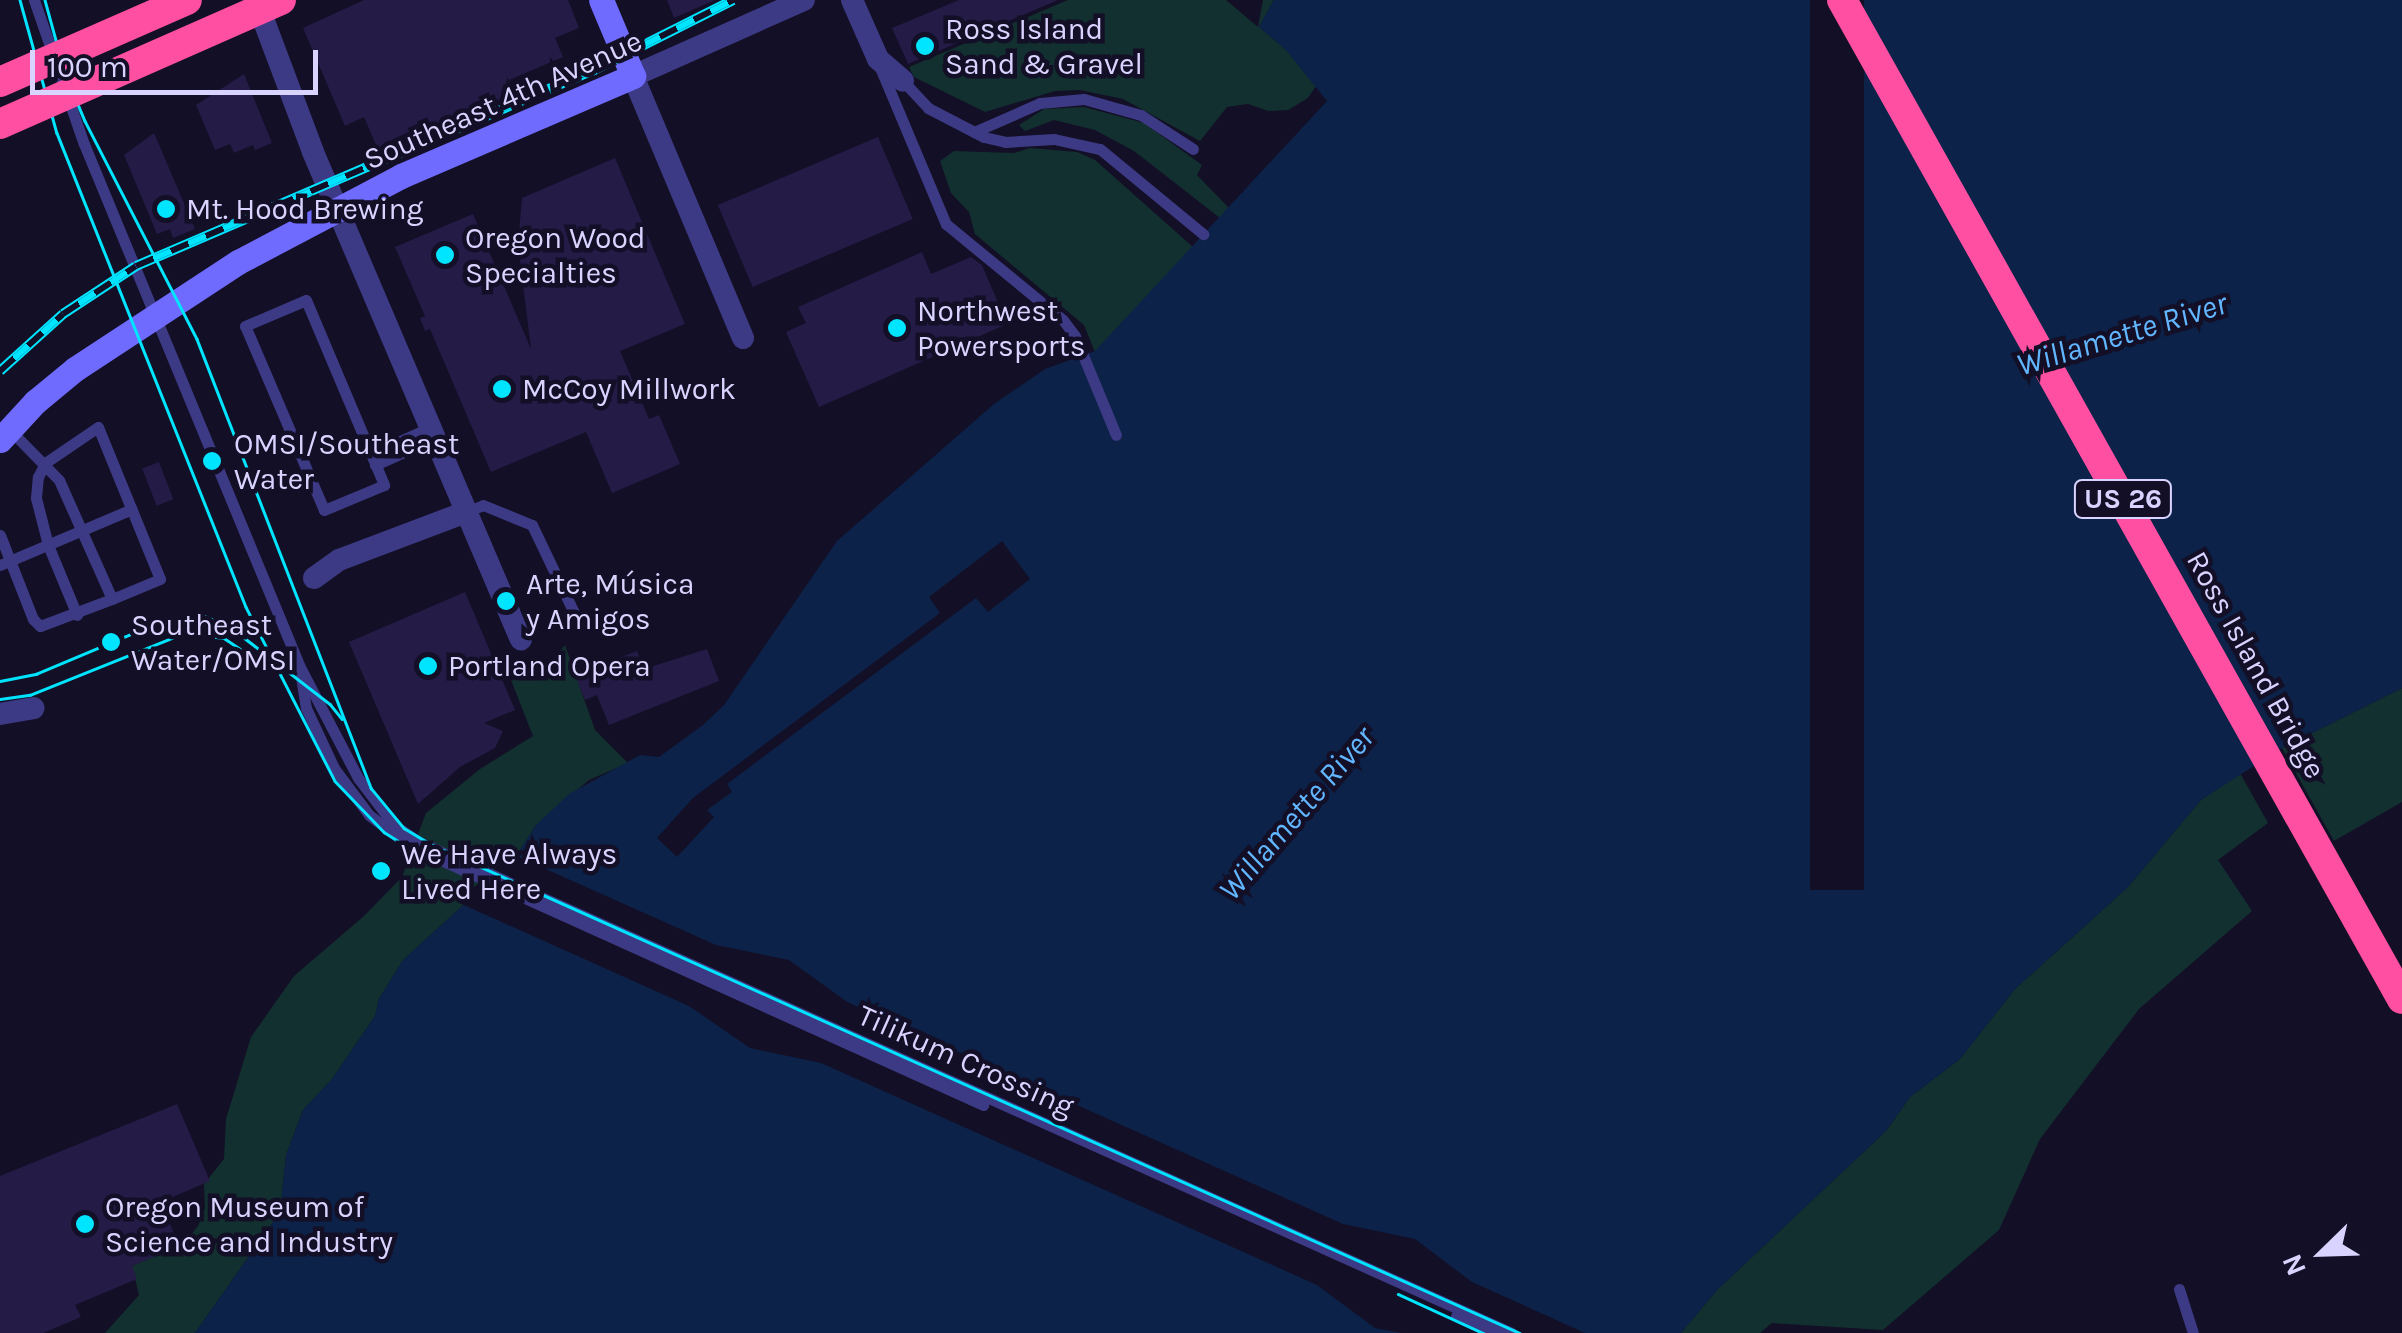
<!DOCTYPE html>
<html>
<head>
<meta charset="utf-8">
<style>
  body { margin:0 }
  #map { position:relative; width:2402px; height:1333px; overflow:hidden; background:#130f26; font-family:Karla,sans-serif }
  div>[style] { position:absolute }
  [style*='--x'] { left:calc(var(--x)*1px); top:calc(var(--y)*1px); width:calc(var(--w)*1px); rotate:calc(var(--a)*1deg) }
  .green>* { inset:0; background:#12302f }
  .water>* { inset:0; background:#0c2248 }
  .pier>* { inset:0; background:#130f26; transform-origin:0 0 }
  .building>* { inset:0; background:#241b47; transform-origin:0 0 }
  .lane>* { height:11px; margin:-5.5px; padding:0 5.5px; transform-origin:5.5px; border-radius:5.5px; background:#3d3a85 }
  .street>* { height:22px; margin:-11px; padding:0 11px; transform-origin:11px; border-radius:11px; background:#3d3a85 }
  .secondary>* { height:25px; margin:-12.5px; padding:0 12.5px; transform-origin:12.5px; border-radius:12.5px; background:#6f6bff }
  .highway>* { height:30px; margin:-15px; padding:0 15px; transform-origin:15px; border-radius:15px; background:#ff4fa3 }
  .tram>* { height:2.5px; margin:-1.25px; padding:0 1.25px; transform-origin:1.25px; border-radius:1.25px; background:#00e5ff }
  .rail>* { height:10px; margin-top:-5px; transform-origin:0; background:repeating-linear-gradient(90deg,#130f26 0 19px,#00e5ff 0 38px); box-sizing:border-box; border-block:2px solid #00e5ff }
  .highway-bridge>* { height:30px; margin:-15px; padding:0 15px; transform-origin:15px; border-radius:15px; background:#ff4fa3 }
  .dots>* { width:28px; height:28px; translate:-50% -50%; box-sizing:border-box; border:5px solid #130f26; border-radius:50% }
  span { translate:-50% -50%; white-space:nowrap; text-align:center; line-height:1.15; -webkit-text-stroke:9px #130f26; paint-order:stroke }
  .shield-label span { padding:2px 8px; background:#130f26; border:2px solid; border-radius:8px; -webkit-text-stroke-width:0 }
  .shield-label { font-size:28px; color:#d9d4ff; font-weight:700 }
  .poi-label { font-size:30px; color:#d9d4ff }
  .left { translate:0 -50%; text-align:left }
  .street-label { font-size:30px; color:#d9d4ff }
  .water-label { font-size:32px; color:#62b6ff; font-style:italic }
  .north { position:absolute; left:2272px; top:1203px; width:100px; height:100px; -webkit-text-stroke:8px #130f26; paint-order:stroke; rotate:247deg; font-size:28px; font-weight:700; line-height:40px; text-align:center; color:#d9d4ff }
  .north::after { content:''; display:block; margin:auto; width:35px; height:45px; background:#d9d4ff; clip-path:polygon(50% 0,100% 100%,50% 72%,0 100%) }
  .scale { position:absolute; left:30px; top:50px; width:288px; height:45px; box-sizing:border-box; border:5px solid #d9d4ff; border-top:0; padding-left:12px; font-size:30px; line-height:35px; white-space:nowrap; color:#d9d4ff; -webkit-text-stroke:8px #130f26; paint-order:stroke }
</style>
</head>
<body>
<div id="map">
  <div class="green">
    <i style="clip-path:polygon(1068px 0,1226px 0,1258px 27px,1263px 0,1274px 0,1259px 27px,1286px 50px,1316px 86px,1308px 98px,1288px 110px,1268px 111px,1248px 104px,1227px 107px,1200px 141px,1123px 99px,1080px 90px,1055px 91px,985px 112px,914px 77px,909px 67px)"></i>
    <i style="clip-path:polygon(1084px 107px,1144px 123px,1202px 165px,1197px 175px,1229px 208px,1220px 218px,1134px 151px,1095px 130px,1054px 120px,1025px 131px,1019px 125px,1044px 109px)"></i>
    <i style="clip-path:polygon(1030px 148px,1077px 152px,1095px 160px,1193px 247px,1095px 352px,1084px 325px,975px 234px,969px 212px,951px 193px,940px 161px,954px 151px,1014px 153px)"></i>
    <i style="clip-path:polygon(565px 645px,595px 730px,628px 763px,589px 780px,536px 825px,515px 858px,403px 960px,379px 999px,375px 1016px,332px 1079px,303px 1110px,286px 1155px,280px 1212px,195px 1333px,105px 1333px,139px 1295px,132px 1266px,183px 1244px,198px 1226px,205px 1208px,204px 1184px,224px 1159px,226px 1119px,251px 1037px,294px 976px,364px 916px,402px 877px,426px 813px,480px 769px,533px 736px,509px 675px,534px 674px,551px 663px)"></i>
    <i style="clip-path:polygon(2402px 688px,2402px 802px,2334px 841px,2282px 748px)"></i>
    <i style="clip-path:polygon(2240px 773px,2268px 823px,2218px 860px,2252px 911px,2139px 1009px,2040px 1139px,1999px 1230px,1883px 1330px,1772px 1323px,1760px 1333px,1681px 1333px,1717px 1290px,1886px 1131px,1910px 1097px,1960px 1059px,2015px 989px,2128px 887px,2201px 800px)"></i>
  </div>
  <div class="water">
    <i style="clip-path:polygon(1274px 0,2402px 0,2402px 688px,2282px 748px,2201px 800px,2128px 887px,2015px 989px,1960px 1059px,1910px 1097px,1886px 1131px,1717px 1290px,1681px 1333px,195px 1333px,280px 1212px,286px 1155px,303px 1110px,332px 1079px,375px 1016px,379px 999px,403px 960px,515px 858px,536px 825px,569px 794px,640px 755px,659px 757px,703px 725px,724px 705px,837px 541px,994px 404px,1045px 369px,1095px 351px,1327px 101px,1286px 50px,1259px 27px)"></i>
  </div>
  <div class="pier">
    <i style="left:1810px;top:0;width:54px;height:890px"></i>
    <i style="clip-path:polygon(1002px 541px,1030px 579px,988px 612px,976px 598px,727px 784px,732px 792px,707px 810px,714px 817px,677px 857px,657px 838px,693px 798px,940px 613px,929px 597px)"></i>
    <i style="clip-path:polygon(512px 854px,716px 945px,789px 960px,847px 1002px,1343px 1224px,1415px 1239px,1472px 1282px,1585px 1333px,1402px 1333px,1375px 1328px,1317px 1285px,821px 1063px,750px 1048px,689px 1006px,457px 902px)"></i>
  </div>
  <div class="building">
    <i style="clip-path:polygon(364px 0,568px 0,579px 28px,555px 38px,563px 57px,509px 80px,514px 93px,378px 150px,364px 117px,345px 126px,303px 28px)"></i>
    <i style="clip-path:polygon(667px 0,715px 0,674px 18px)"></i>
    <i style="clip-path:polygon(959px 0,1058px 0,908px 64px,892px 28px)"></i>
    <i style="clip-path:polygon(244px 74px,272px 143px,255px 150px,253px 145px,234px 153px,230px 144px,215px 150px,196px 105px)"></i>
    <i style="clip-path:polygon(154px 133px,195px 229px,173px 238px,170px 229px,157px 234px,124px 155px)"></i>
    <i style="left:878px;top:137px;width:89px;height:174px;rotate:67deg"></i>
    <i style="clip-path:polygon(615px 158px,685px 324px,620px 351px,649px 419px,659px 415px,680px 464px,612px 493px,586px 432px,491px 472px,430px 329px,425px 331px,420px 318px,425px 316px,395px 247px,473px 214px,531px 349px,518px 244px,522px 198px)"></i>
    <i style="clip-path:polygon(922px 252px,931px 274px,971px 257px,982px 265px,1007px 324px,819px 407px,786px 332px,806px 323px,798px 307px)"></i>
    <i style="left:159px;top:462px;width:40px;height:18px;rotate:69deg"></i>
    <i style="clip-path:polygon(465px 592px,515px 710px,484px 723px,503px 731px,495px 748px,460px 767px,418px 804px,349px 642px)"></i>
    <i style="clip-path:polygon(707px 649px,719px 681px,609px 725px,597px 695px,585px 700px,575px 675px,637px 651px,644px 669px)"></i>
    <i style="clip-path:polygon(177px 1104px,210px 1181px,161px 1202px,179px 1246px,132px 1266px,137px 1279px,75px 1305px,81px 1317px,43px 1333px,0 1333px,0 1176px)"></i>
  </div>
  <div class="lane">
    <i style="--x:34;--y:0;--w:152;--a:70.9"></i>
    <i style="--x:84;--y:144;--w:566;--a:67.56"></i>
    <i style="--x:300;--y:667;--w:125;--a:62.4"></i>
    <i style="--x:358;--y:778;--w:59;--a:52.5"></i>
    <i style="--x:394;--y:825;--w:30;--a:34"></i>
    <i style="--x:419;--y:842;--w:1198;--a:24.19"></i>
    <i style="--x:879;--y:65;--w:173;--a:67.2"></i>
    <i style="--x:946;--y:224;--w:151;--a:39.4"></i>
    <i style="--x:1063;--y:320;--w:20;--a:53"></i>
    <i style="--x:1075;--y:336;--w:107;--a:67.5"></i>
    <i style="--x:903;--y:81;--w:37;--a:47"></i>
    <i style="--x:928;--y:108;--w:63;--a:27.4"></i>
    <i style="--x:984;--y:137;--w:22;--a:13"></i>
    <i style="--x:1005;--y:142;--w:49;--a:-3.5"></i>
    <i style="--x:1054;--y:139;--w:47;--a:12.3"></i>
    <i style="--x:1100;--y:149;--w:134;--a:39.5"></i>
    <i style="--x:974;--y:132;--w:72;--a:-23.7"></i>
    <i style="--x:1040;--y:103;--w:44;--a:-5.2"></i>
    <i style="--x:1084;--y:99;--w:59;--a:15.7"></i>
    <i style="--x:1141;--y:115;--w:62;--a:33.2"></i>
    <i style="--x:306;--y:300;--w:201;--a:67.1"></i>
    <i style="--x:384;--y:485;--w:65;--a:157.4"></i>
    <i style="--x:324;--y:510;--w:200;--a:-113.2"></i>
    <i style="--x:245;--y:326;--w:66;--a:-23.1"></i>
    <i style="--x:371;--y:454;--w:64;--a:-24.1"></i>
    <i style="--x:375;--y:465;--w:64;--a:-24.1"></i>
    <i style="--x:466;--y:512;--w:18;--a:-22"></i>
    <i style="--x:483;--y:505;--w:53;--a:22.2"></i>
    <i style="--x:532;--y:525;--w:109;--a:64.4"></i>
    <i style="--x:0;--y:535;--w:90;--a:68.6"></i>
    <i style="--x:33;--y:619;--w:10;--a:45"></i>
    <i style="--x:40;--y:626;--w:77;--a:-20.6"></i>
    <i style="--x:112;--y:599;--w:130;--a:-114"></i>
    <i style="--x:59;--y:480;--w:71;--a:-134.4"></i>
    <i style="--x:0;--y:565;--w:143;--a:-23"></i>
    <i style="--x:77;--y:615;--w:76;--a:-112.5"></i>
    <i style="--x:48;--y:545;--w:49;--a:-104.3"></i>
    <i style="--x:36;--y:498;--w:21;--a:-85"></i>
    <i style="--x:38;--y:477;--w:16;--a:-63"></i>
    <i style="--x:45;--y:463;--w:64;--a:-34.2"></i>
    <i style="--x:98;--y:427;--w:164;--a:67.8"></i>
    <i style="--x:160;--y:579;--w:52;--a:157.4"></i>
    <i style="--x:301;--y:677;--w:31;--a:81"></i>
    <i style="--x:306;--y:708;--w:66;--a:65"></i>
    <i style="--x:334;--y:768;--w:59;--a:53.3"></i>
    <i style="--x:369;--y:815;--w:40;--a:37"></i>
    <i style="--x:421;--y:851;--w:617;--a:24.32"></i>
    <i style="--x:2179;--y:1289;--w:46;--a:72.3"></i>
    <i style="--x:1456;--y:1316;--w:41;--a:24.7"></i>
  </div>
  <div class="street">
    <i style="--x:256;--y:0;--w:162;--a:69.4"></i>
    <i style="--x:313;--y:152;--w:530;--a:66.91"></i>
    <i style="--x:852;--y:0;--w:64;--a:66.2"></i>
    <i style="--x:878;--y:59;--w:33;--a:41"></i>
    <i style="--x:743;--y:338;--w:284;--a:-112.8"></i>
    <i style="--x:633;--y:76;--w:187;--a:-24"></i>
    <i style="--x:314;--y:578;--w:31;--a:-36"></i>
    <i style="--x:339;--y:560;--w:136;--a:-20.7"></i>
    <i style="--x:0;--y:714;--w:34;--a:-10"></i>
  </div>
  <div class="secondary">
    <i style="--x:0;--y:440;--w:52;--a:-47.4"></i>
    <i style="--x:35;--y:402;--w:52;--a:-39.5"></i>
    <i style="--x:75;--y:369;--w:195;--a:-33.3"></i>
    <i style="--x:238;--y:262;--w:184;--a:-27.8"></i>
    <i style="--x:401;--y:176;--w:253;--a:-23.3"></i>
    <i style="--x:633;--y:76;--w:82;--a:-112.8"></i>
  </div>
  <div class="highway">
    <i style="--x:1842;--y:0;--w:1145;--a:60.73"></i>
  </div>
  <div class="tram">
    <i style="--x:20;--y:0;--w:138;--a:74.5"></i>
    <i style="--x:57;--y:133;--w:510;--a:68.26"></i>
    <i style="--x:246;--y:607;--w:195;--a:62.9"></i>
    <i style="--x:335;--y:781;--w:71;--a:46.1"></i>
    <i style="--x:384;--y:832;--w:40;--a:32"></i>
    <i style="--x:45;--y:0;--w:76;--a:74.7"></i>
    <i style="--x:65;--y:73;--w:52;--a:67.4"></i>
    <i style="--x:85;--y:121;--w:245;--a:62.8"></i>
    <i style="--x:197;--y:339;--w:482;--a:68.8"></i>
    <i style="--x:371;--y:788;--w:52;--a:50.5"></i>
    <i style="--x:404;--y:828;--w:33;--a:31"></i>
    <i style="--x:432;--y:845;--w:1192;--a:24.16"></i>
    <i style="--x:0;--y:681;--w:37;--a:-11"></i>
    <i style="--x:36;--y:674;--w:144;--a:-22.8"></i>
    <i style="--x:169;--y:618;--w:35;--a:-3"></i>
    <i style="--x:204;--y:616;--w:27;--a:22"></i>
    <i style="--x:229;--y:626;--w:128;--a:37.7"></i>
    <i style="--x:330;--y:704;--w:19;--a:51"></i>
    <i style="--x:0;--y:699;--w:30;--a:-8"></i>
    <i style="--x:30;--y:695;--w:166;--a:-21.9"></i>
    <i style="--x:184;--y:633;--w:40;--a:7.1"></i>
    <i style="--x:224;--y:638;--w:22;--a:34"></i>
    <i style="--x:1398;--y:1294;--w:94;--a:24.6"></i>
  </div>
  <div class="rail">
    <i style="--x:0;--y:371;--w:85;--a:-42.1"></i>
    <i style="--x:63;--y:314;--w:87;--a:-33.3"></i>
    <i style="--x:136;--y:266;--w:496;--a:-23.2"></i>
    <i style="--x:592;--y:71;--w:158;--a:-26.7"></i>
  </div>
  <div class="highway-bridge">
    <i style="--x:0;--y:82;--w:204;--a:-23.7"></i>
    <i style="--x:0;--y:124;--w:307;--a:-23.8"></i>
  </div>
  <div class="dots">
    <i style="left:925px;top:46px;background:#00e5ff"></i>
    <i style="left:166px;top:209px;background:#00e5ff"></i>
    <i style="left:445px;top:255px;background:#00e5ff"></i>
    <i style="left:897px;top:328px;background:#00e5ff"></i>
    <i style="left:502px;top:389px;background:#00e5ff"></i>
    <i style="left:212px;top:461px;background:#00e5ff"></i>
    <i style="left:506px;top:601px;background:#00e5ff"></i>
    <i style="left:111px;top:642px;background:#00e5ff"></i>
    <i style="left:428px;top:666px;background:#00e5ff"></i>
    <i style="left:381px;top:871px;background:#00e5ff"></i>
    <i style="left:85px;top:1224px;background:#00e5ff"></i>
  </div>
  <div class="shield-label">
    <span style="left:2123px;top:499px">US 26</span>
  </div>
  <div class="poi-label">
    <span class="left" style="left:945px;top:46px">Ross Island<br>Sand &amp; Gravel</span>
    <span class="left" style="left:186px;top:209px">Mt. Hood Brewing</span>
    <span class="left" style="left:465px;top:255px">Oregon Wood<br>Specialties</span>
    <span class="left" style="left:917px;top:328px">Northwest<br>Powersports</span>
    <span class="left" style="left:522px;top:389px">McCoy Millwork</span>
    <span class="left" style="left:234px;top:461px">OMSI/Southeast<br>Water</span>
    <span class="left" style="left:526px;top:601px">Arte, Música<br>y Amigos</span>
    <span class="left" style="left:131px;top:642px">Southeast<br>Water/OMSI</span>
    <span class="left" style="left:448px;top:666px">Portland Opera</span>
    <span class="left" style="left:401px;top:871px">We Have Always<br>Lived Here</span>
    <span class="left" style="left:105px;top:1224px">Oregon Museum of<br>Science and Industry</span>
  </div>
  <div class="street-label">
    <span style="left:503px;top:100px;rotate:-24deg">Southeast 4th Avenue</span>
    <span style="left:2256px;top:665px;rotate:61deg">Ross Island Bridge</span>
    <span style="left:966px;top:1061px;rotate:24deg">Tilikum Crossing</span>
  </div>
  <div class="water-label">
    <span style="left:2122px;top:335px;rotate:-17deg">Willamette River</span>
    <span style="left:1297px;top:814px;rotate:-49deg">Willamette River</span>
  </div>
  <div class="north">N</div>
  <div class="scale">100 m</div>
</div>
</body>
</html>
